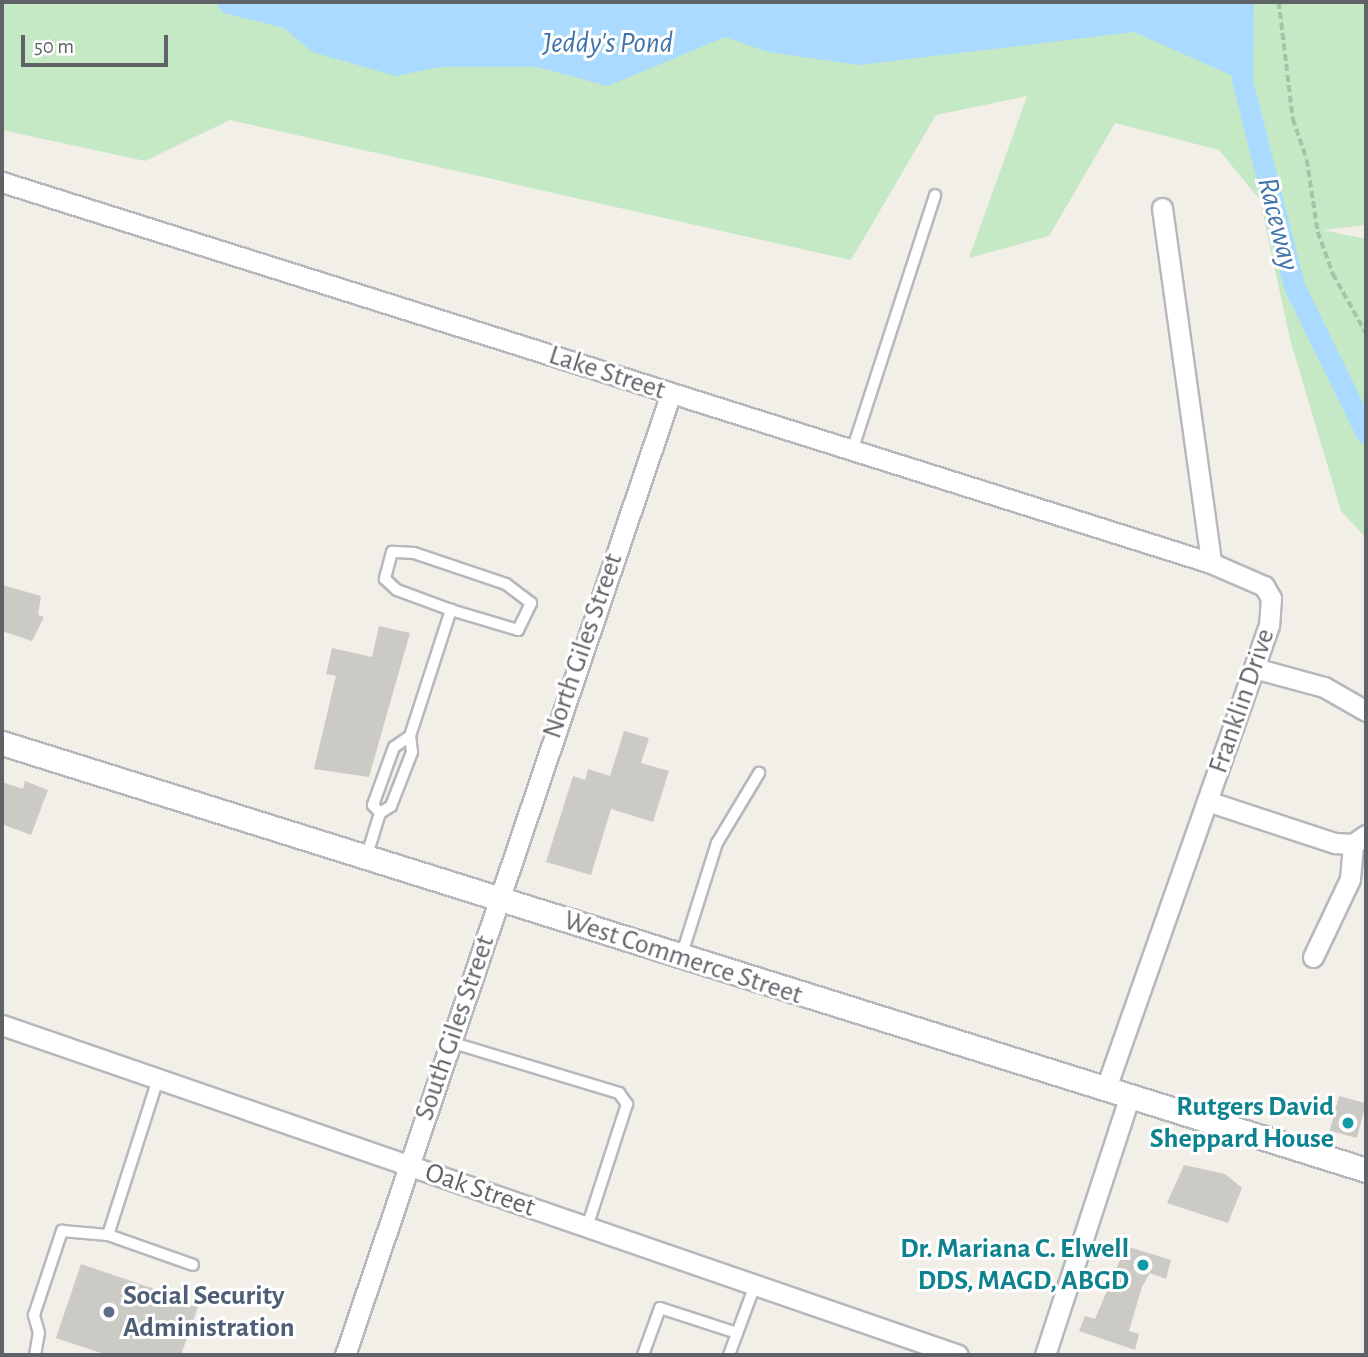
<!DOCTYPE html>
<html>
<head>
<meta charset="utf-8">
<style>
  body { margin:0 }
  #map { position:relative; width:1368px; height:1357px; overflow:hidden; background:#f1efe8; font-family:"Alegreya Sans",sans-serif }
  div>[style] { position:absolute }
  [style*='--x'] { left:calc(var(--x)*1px); top:calc(var(--y)*1px); width:calc(var(--w)*1px); rotate:calc(var(--a)*1deg) }
  .green>* { inset:0; background:#c5e8c5 }
  .water>* { inset:0; background:#aadaff }
  .canal>* { height:21px; margin:-10.5px; padding:0 10.5px; transform-origin:10.5px; border-radius:10.5px; background:#aadaff }
  .building>* { inset:0; background:#cccac5; transform-origin:0 0 }
  .path>* { height:3.5px; margin-top:-1.75px; transform-origin:0; background:repeating-linear-gradient(90deg,#9cc7a9 0 7px,transparent 0 10.5px) }
  .roads { filter:drop-shadow(2px 0 #b5b8bc) drop-shadow(-2px 0 #b5b8bc) drop-shadow(0 2px #b5b8bc) drop-shadow(0 -2px #b5b8bc) }
  .service>* { height:10px; margin:-5px; padding:0 5px; transform-origin:5px; border-radius:5px; background:#fff }
  .minor>* { height:19px; margin:-9.5px; padding:0 9.5px; transform-origin:9.5px; border-radius:9.5px; background:#fff }
  .tertiary>* { height:23px; margin:-11.5px; padding:0 11.5px; transform-origin:11.5px; border-radius:11.5px; background:#fff }
  .dots>* { width:19px; height:19px; translate:-50% -50%; box-sizing:border-box; border:4px solid #fff; border-radius:50% }
  span { translate:-50% -50%; white-space:nowrap; text-align:center; line-height:1.15; -webkit-text-stroke:6px #fff; paint-order:stroke }
  .street-label { font-size:28px; color:#5f6368 }
  .culture-label { font-size:28px; color:#0d838f; font-weight:700 }
  .right { translate:-100% -50%; text-align:right }
  .service-label { font-size:28px; color:#4e5e75; font-weight:700 }
  .left { translate:0 -50%; text-align:left }
  .water-label { font-size:30px; color:#4174aa; font-style:italic }
  .frame { position:absolute; inset:0; border:4px solid #5f6368; pointer-events:none }
  .scale { position:absolute; left:21px; top:35px; width:147px; height:32px; box-sizing:border-box; border:4px solid #5f6368; border-top:0; padding-left:9px; font-size:21px; line-height:24px; white-space:nowrap; color:#5f6368; -webkit-text-stroke:5px #fff; paint-order:stroke }
</style>
</head>
<body>
<div id="map">
  <div class="green">
    <i style="clip-path:polygon(2px 2px,1366px 2px,1366px 225px,1323px 230px,1366px 239px,1366px 538px,1341px 511px,1290px 339px,1260px 200px,1219px 150px,1115px 123px,1049px 236px,969px 258px,1027px 96px,936px 115px,851px 260px,230px 120px,145px 161px,2px 130px)"></i>
  </div>
  <div class="water">
    <i style="clip-path:polygon(215px 2px,1243px 2px,1242px 80px,1134px 32px,859px 65px,768px 52px,725px 37px,608px 86px,537px 67px,440px 67px,396px 76px,312px 52px,284px 28px,223px 13px)"></i>
  </div>
  <div class="canal">
    <i style="--x:1243;--y:2;--w:78;--a:90.7"></i>
    <i style="--x:1242;--y:80;--w:212;--a:75.8"></i>
    <i style="--x:1294;--y:286;--w:164;--a:63.9"></i>
  </div>
  <div class="building">
    <i style="clip-path:polygon(2px 585px,41px 596px,38px 615px,44px 617px,32px 641px,2px 631px)"></i>
    <i style="clip-path:polygon(379px 626px,410px 633px,369px 777px,314px 769px,336px 676px,326px 674px,332px 648px,372px 657px)"></i>
    <i style="clip-path:polygon(624px 731px,649px 738px,641px 763px,669px 771px,653px 822px,611px 809px,591px 875px,546px 862px,573px 776px,585px 780px,588px 769px,610px 776px)"></i>
    <i style="clip-path:polygon(25px 781px,48px 790px,31px 835px,2px 824px,2px 782px,23px 789px)"></i>
    <i style="left:1339px;top:1096px;width:28px;height:36px;rotate:15deg"></i>
    <i style="clip-path:polygon(1184px 1165px,1225px 1174px,1242px 1188px,1228px 1223px,1167px 1203px)"></i>
    <i style="clip-path:polygon(1126px 1246px,1171px 1260px,1166px 1279px,1150px 1273px,1142px 1287px,1129px 1331px,1139px 1334px,1135px 1350px,1079px 1331px,1085px 1316px,1095px 1319px)"></i>
    <i style="clip-path:polygon(81px 1264px,199px 1304px,181px 1355px,107px 1355px,56px 1338px)"></i>
  </div>
  <div class="path">
    <i style="--x:1279;--y:2;--w:118;--a:83.2"></i>
    <i style="--x:1293;--y:119;--w:43;--a:71.1"></i>
    <i style="--x:1307;--y:160;--w:73;--a:81.3"></i>
    <i style="--x:1318;--y:232;--w:45;--a:70.3"></i>
    <i style="--x:1333;--y:274;--w:68;--a:60.8"></i>
  </div>
  <div class="roads">
    <div class="service">
      <i style="--x:852;--y:451;--w:269;--a:-72"></i>
      <i style="--x:410;--y:736;--w:133;--a:-72"></i>
      <i style="--x:451;--y:610;--w:70;--a:16.6"></i>
      <i style="--x:518;--y:630;--w:30;--a:-64"></i>
      <i style="--x:531;--y:603;--w:31;--a:-143"></i>
      <i style="--x:506;--y:584;--w:97;--a:-161.4"></i>
      <i style="--x:414;--y:553;--w:22;--a:-177"></i>
      <i style="--x:392;--y:552;--w:28;--a:105"></i>
      <i style="--x:385;--y:579;--w:16;--a:43"></i>
      <i style="--x:397;--y:590;--w:58;--a:20.3"></i>
      <i style="--x:366;--y:858;--w:47;--a:-72.7"></i>
      <i style="--x:380;--y:813;--w:13;--a:-32"></i>
      <i style="--x:391;--y:806;--w:58;--a:-68.7"></i>
      <i style="--x:412;--y:752;--w:16;--a:-97"></i>
      <i style="--x:410;--y:736;--w:19;--a:145"></i>
      <i style="--x:394;--y:747;--w:62;--a:109.9"></i>
      <i style="--x:373;--y:805;--w:11;--a:49"></i>
      <i style="--x:681;--y:957;--w:120;--a:-72.5"></i>
      <i style="--x:717;--y:843;--w:82;--a:-59"></i>
      <i style="--x:450;--y:1042;--w:177;--a:16.8"></i>
      <i style="--x:619;--y:1093;--w:14;--a:54"></i>
      <i style="--x:627;--y:1104;--w:129;--a:108"></i>
      <i style="--x:108;--y:1235;--w:90;--a:19.4"></i>
      <i style="--x:35;--y:1355;--w:22;--a:-80"></i>
      <i style="--x:39;--y:1333;--w:19;--a:-106"></i>
      <i style="--x:34;--y:1315;--w:89;--a:-71.6"></i>
      <i style="--x:62;--y:1231;--w:46;--a:5"></i>
      <i style="--x:108;--y:1235;--w:164;--a:-72.2"></i>
      <i style="--x:643;--y:1355;--w:50;--a:-70.1"></i>
      <i style="--x:660;--y:1308;--w:81;--a:18"></i>
      <i style="--x:729;--y:1355;--w:75;--a:-69.6"></i>
    </div>
    <div class="minor">
      <i style="--x:2;--y:182;--w:1268;--a:17.49"></i>
      <i style="--x:1211;--y:563;--w:58;--a:23.5"></i>
      <i style="--x:1264;--y:586;--w:14;--a:60"></i>
      <i style="--x:1271;--y:598;--w:27;--a:94"></i>
      <i style="--x:1269;--y:625;--w:493;--a:109.4"></i>
      <i style="--x:1162;--y:208;--w:358;--a:82.1"></i>
      <i style="--x:1254;--y:668;--w:73;--a:15.2"></i>
      <i style="--x:1324;--y:687;--w:48;--a:29.7"></i>
      <i style="--x:1207;--y:801;--w:135;--a:18.2"></i>
      <i style="--x:1335;--y:843;--w:18;--a:3"></i>
      <i style="--x:1353;--y:844;--w:16;--a:-35"></i>
      <i style="--x:1313;--y:957;--w:86;--a:-64.6"></i>
      <i style="--x:1350;--y:879;--w:35;--a:-85"></i>
      <i style="--x:2;--y:1025;--w:1011;--a:19.04"></i>
      <i style="--x:345;--y:1355;--w:1016;--a:-71.28"></i>
      <i style="--x:1045;--y:1355;--w:270;--a:-71.9"></i>
    </div>
    <div class="tertiary">
      <i style="--x:2;--y:743;--w:1429;--a:17.38"></i>
    </div>
  </div>
  <div class="dots">
    <i style="left:1348px;top:1123px;background:#0f9aa8"></i>
    <i style="left:1143px;top:1265px;background:#0f9aa8"></i>
    <i style="left:109px;top:1312px;background:#5c6f8a"></i>
  </div>
  <div class="street-label">
    <span style="left:607px;top:373px;rotate:18deg">Lake Street</span>
    <span style="left:583px;top:646px;rotate:-71deg">North Giles Street</span>
    <span style="left:1242px;top:701px;rotate:-71deg">Franklin Drive</span>
    <span style="left:683px;top:958px;rotate:18deg">West Commerce Street</span>
    <span style="left:455px;top:1028px;rotate:-71deg">South Giles Street</span>
    <span style="left:480px;top:1190px;rotate:19deg">Oak Street</span>
  </div>
  <div class="culture-label">
    <span class="right" style="left:1334px;top:1123px">Rutgers David<br>Sheppard House</span>
    <span class="right" style="left:1129px;top:1265px">Dr. Mariana C. Elwell<br>DDS, MAGD, ABGD</span>
  </div>
  <div class="service-label">
    <span class="left" style="left:123px;top:1312px">Social Security<br>Administration</span>
  </div>
  <div class="water-label">
    <span style="left:608px;top:43px">Jeddy's Pond</span>
    <span style="left:1278px;top:224px;rotate:76deg">Raceway</span>
  </div>
  <div class="frame"></div>
  <div class="scale">50 m</div>
</div>
</body>
</html>
